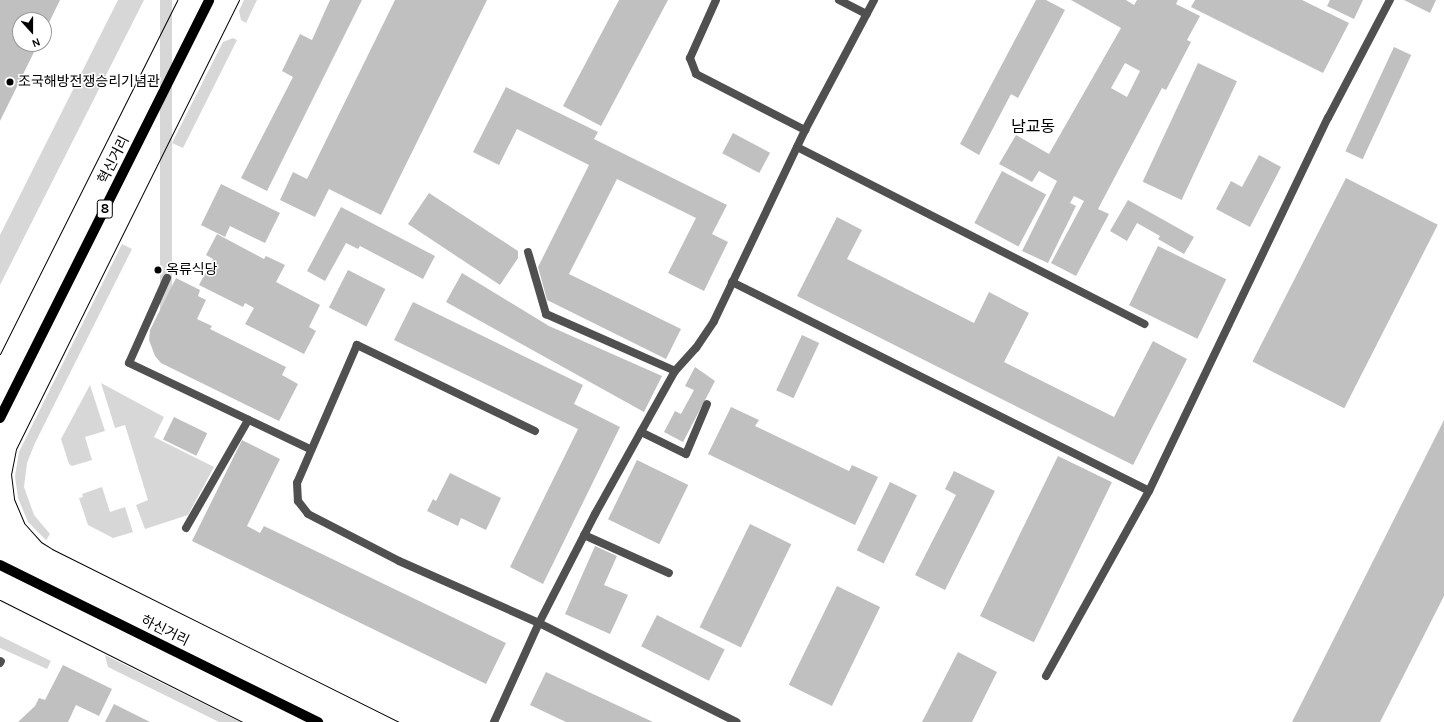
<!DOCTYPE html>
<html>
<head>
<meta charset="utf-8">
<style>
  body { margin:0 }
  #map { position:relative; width:1444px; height:722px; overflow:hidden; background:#fff; font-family:Karla,"Noto Sans KR",sans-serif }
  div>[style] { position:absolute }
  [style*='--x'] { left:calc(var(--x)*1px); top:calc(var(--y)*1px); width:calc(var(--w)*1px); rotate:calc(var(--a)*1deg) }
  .green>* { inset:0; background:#d7d7d7; transform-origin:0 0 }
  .building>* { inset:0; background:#c0c0c0; transform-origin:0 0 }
  .lane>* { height:8px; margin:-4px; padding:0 4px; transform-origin:4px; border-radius:4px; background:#505050 }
  .street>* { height:8px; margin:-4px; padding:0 4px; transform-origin:4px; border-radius:4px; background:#505050 }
  .primary>* { height:10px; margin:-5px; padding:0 5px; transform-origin:5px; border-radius:5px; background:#000 }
  .tram>* { height:1px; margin:-0.5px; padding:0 0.5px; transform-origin:0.5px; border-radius:0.5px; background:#000 }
  .dots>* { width:11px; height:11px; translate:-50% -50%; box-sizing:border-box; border:2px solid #fff; border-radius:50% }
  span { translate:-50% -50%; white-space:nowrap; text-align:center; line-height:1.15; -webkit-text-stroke:3px #fff; paint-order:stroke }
  .shield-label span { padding:1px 3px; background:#fff; border:1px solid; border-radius:3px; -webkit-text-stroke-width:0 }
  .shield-label { font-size:13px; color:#000; font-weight:700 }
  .poi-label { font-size:14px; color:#000 }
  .left { translate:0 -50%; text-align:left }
  .street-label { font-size:14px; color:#000 }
  .quarter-label { font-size:16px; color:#000 }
  .north { position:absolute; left:12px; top:12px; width:40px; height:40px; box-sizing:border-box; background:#fff; border:1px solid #999; border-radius:50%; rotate:159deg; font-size:11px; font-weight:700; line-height:16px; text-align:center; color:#000 }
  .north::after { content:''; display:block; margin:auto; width:14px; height:18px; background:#000; clip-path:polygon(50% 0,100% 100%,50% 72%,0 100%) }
</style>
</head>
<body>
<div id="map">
  <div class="green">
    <i style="clip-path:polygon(118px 0,144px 0,0 285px,0 235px)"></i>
    <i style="left:160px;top:0;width:12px;height:360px"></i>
    <i style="clip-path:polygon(244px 0,257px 0,246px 23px,241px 20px,239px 11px)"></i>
    <i style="clip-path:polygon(233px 38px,237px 40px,183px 148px,172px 143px,223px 42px)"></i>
    <i style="clip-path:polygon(122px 244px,132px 249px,35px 443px,27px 463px,24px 487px,34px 515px,50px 534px,46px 540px,28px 522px,18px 498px,15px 476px,19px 452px)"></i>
    <i style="clip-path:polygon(101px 383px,164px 417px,154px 437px,214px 467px,188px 515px,145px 529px,136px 505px,148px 500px,125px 425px,115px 428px)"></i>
    <i style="clip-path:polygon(90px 385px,105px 431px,85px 437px,92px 460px,72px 466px,69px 464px,61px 439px)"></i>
    <i style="clip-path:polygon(102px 487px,110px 512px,125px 507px,133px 532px,113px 538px,88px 525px,79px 498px,83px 497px,82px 494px)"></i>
    <i style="clip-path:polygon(0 636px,51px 661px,47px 669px,0 648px)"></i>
    <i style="clip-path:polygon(105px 655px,240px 722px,219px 722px,108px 667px)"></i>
  </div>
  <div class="building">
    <i style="clip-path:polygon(0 0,60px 0,44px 33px,44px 20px,20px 20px,20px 44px,38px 44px,0 121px)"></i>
    <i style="clip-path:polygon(330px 0,362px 0,267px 191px,241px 178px,293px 77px,282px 71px,300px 34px,312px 40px)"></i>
    <i style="clip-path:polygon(395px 0,487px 0,381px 215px,329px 189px,315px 217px,280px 200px,293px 172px,307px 179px)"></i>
    <i style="clip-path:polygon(619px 0,668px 0,601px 126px,563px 106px)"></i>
    <i style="clip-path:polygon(1036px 0,1046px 0,1065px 10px,1018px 98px,1011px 94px,979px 155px,960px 144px)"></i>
    <i style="clip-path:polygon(evenodd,1071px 0,1126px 0,1134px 5px,1137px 0,1178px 0,1176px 4px,1200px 16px,1187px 40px,1191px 42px,1166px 90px,1162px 88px,1098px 209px,1109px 214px,1076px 276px,1051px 263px,1084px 201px,1074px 196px,1070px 203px,1076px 206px,1048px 263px,1022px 251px,1057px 181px,1039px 171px,1032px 182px,999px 164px,1016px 135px,1049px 154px,1121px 28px,1071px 0,1125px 63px,1140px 71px,1127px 97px,1111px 88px,1125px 63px)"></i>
    <i style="clip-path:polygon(1195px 0,1302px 0,1349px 23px,1323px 73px,1191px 7px)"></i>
    <i style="clip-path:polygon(1330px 0,1363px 0,1354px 19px,1327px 6px)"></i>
    <i style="clip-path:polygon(1404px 0,1436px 0,1430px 13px)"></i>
    <i style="left:1394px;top:47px;width:19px;height:115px;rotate:25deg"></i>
    <i style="left:1198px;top:63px;width:43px;height:131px;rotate:25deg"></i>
    <i style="clip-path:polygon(506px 87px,598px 132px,594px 139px,727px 205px,712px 234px,728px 242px,704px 291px,668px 273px,696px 218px,617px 179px,569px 274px,681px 329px,666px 359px,547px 300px,538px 267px,589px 165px,517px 129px,499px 165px,473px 152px)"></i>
    <i style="left:733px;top:133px;width:42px;height:23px;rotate:28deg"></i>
    <i style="clip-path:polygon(1259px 155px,1281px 167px,1250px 227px,1216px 209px,1231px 181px,1242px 187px)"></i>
    <i style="left:1002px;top:171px;width:50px;height:59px;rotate:28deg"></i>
    <i style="left:1346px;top:178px;width:103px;height:206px;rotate:27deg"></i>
    <i style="clip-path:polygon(221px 184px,280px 213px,265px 243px,230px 226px,225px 237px,201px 225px)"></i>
    <i style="clip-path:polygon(429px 193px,518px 251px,518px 258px,500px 285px,408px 224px)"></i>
    <i style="clip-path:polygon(1128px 200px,1194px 237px,1184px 254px,1158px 239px,1160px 236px,1137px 223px,1127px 241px,1110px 231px)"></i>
    <i style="clip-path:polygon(341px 207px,435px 256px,423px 279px,360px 246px,358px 249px,346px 243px,325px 281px,307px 271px)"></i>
    <i style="clip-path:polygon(837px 217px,862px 230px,847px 259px,974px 323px,989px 292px,1029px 313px,1004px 362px,1114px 417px,1153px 341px,1187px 359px,1133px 465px,797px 296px)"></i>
    <i style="clip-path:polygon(217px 234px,264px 259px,266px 256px,285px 265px,276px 282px,320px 305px,309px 327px,316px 331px,304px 354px,245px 324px,254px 308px,245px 303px,243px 307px,199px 285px,213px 259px,206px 255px)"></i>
    <i style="left:1158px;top:246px;width:76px;height:66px;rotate:26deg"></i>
    <i style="left:348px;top:270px;width:42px;height:42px;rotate:27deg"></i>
    <i style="clip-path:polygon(462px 273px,549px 326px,662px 376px,644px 412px,446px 302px)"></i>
    <i style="clip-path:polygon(176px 278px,200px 290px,198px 296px,206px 300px,197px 319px,212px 326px,210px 329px,286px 367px,282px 375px,298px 384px,279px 421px,161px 363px,155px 356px,149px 340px,150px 330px)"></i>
    <i style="clip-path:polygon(413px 302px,583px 385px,574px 404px,620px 427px,543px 584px,510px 567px,578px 429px,394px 340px)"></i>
    <i style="left:802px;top:335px;width:19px;height:61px;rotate:25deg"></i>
    <i style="clip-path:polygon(695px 367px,715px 381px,683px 442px,664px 432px,675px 411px,681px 414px,694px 390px,685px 386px)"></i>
    <i style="clip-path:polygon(731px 407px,759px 420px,755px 426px,849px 471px,852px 465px,878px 477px,855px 525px,708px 454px)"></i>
    <i style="left:174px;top:417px;width:37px;height:25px;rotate:26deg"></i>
    <i style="clip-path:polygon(1444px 420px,1444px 596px,1380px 722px,1292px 722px)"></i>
    <i style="clip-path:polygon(242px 440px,280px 459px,247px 526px,260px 533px,264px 526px,506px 643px,486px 684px,192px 541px)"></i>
    <i style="left:1058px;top:456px;width:60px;height:178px;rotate:26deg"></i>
    <i style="left:637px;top:460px;width:57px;height:66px;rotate:26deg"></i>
    <i style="clip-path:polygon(954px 471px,995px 491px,945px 590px,915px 575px,956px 495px,945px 489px)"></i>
    <i style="clip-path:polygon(450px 473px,501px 498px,486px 530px,461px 518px,458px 526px,427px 511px,433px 499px,436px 501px)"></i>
    <i style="left:890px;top:482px;width:30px;height:76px;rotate:26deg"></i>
    <i style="left:750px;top:524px;width:46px;height:115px;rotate:26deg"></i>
    <i style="clip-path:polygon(595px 546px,617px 556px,604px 585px,628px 595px,610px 634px,565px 614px)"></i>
    <i style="left:837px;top:586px;width:48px;height:110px;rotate:26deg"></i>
    <i style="left:657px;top:615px;width:76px;height:35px;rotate:27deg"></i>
    <i style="clip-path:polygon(958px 652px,997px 672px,972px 722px,922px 722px)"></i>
    <i style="clip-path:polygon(63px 665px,112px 689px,99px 716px,76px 705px,68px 722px,18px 722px,35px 706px,39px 698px,45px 700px)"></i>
    <i style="clip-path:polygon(546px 672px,653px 722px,566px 722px,530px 705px)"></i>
    <i style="clip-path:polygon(114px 704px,150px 722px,105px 722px)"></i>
  </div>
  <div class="lane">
    <i style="--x:839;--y:0;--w:31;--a:27"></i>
    <i style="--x:797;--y:147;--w:390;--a:27"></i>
    <i style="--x:732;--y:282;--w:466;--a:26.6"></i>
    <i style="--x:641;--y:432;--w:50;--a:26.1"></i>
    <i style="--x:686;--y:454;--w:54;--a:-67.2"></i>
    <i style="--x:186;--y:528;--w:125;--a:-60.1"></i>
    <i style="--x:584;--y:535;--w:93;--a:24.1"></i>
    <i style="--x:1046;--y:676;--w:212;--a:-60.9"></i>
    <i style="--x:1149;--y:491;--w:414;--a:-64.4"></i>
    <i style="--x:1328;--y:118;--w:133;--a:-62.3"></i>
  </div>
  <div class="street">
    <i style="--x:716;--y:0;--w:64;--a:114.1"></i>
    <i style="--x:690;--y:58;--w:17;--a:69"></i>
    <i style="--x:696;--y:74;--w:123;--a:27.2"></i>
    <i style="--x:528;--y:252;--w:65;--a:73.8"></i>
    <i style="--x:546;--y:314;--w:141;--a:23.8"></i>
    <i style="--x:675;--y:371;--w:31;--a:-48"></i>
    <i style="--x:696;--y:348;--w:32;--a:-56"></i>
    <i style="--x:714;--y:321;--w:212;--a:-64.5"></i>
    <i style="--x:805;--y:130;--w:147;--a:-62"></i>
    <i style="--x:167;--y:278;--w:93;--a:114.1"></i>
    <i style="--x:129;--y:363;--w:200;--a:25.4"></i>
    <i style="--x:535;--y:431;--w:198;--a:-154.2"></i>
    <i style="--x:357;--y:345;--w:150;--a:113.5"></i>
    <i style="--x:297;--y:483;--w:18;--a:87"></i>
    <i style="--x:298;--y:501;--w:16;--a:52"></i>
    <i style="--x:308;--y:514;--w:102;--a:27.3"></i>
    <i style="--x:399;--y:561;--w:153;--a:23.9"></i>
    <i style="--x:539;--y:623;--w:221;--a:26.6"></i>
    <i style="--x:0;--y:663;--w:2;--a:-63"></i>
    <i style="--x:494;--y:722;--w:109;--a:-65.6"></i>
    <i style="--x:539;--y:623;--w:123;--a:-62.8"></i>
    <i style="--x:595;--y:514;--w:164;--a:-60.8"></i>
  </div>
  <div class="primary">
    <i style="--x:0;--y:418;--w:467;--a:-63.4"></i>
    <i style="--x:0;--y:565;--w:355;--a:26.3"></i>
  </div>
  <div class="tram">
    <i style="--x:239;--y:0;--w:501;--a:116.41"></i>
    <i style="--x:16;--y:449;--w:25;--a:101"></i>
    <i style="--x:11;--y:474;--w:25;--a:83"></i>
    <i style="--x:14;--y:499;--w:26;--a:67"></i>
    <i style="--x:24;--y:523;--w:25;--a:48"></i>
    <i style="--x:41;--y:542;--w:13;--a:32"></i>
    <i style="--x:52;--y:549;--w:388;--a:26.5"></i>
    <i style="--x:0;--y:354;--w:396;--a:-63.4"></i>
    <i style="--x:0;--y:600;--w:272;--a:26.7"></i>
  </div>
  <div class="dots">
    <i style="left:10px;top:82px;background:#000"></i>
    <i style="left:158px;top:270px;background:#000"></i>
  </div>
  <div class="shield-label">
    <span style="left:105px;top:209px">8</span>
  </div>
  <div class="poi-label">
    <span class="left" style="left:18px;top:82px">조국해방전쟁승리기념관</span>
    <span class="left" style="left:166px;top:270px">옥류식당</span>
  </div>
  <div class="street-label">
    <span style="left:114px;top:160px;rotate:-63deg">혁신거리</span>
    <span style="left:165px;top:631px;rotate:26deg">하신거리</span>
  </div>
  <div class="quarter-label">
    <span style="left:1033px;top:127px">남교동</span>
  </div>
  <div class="north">N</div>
</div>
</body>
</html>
